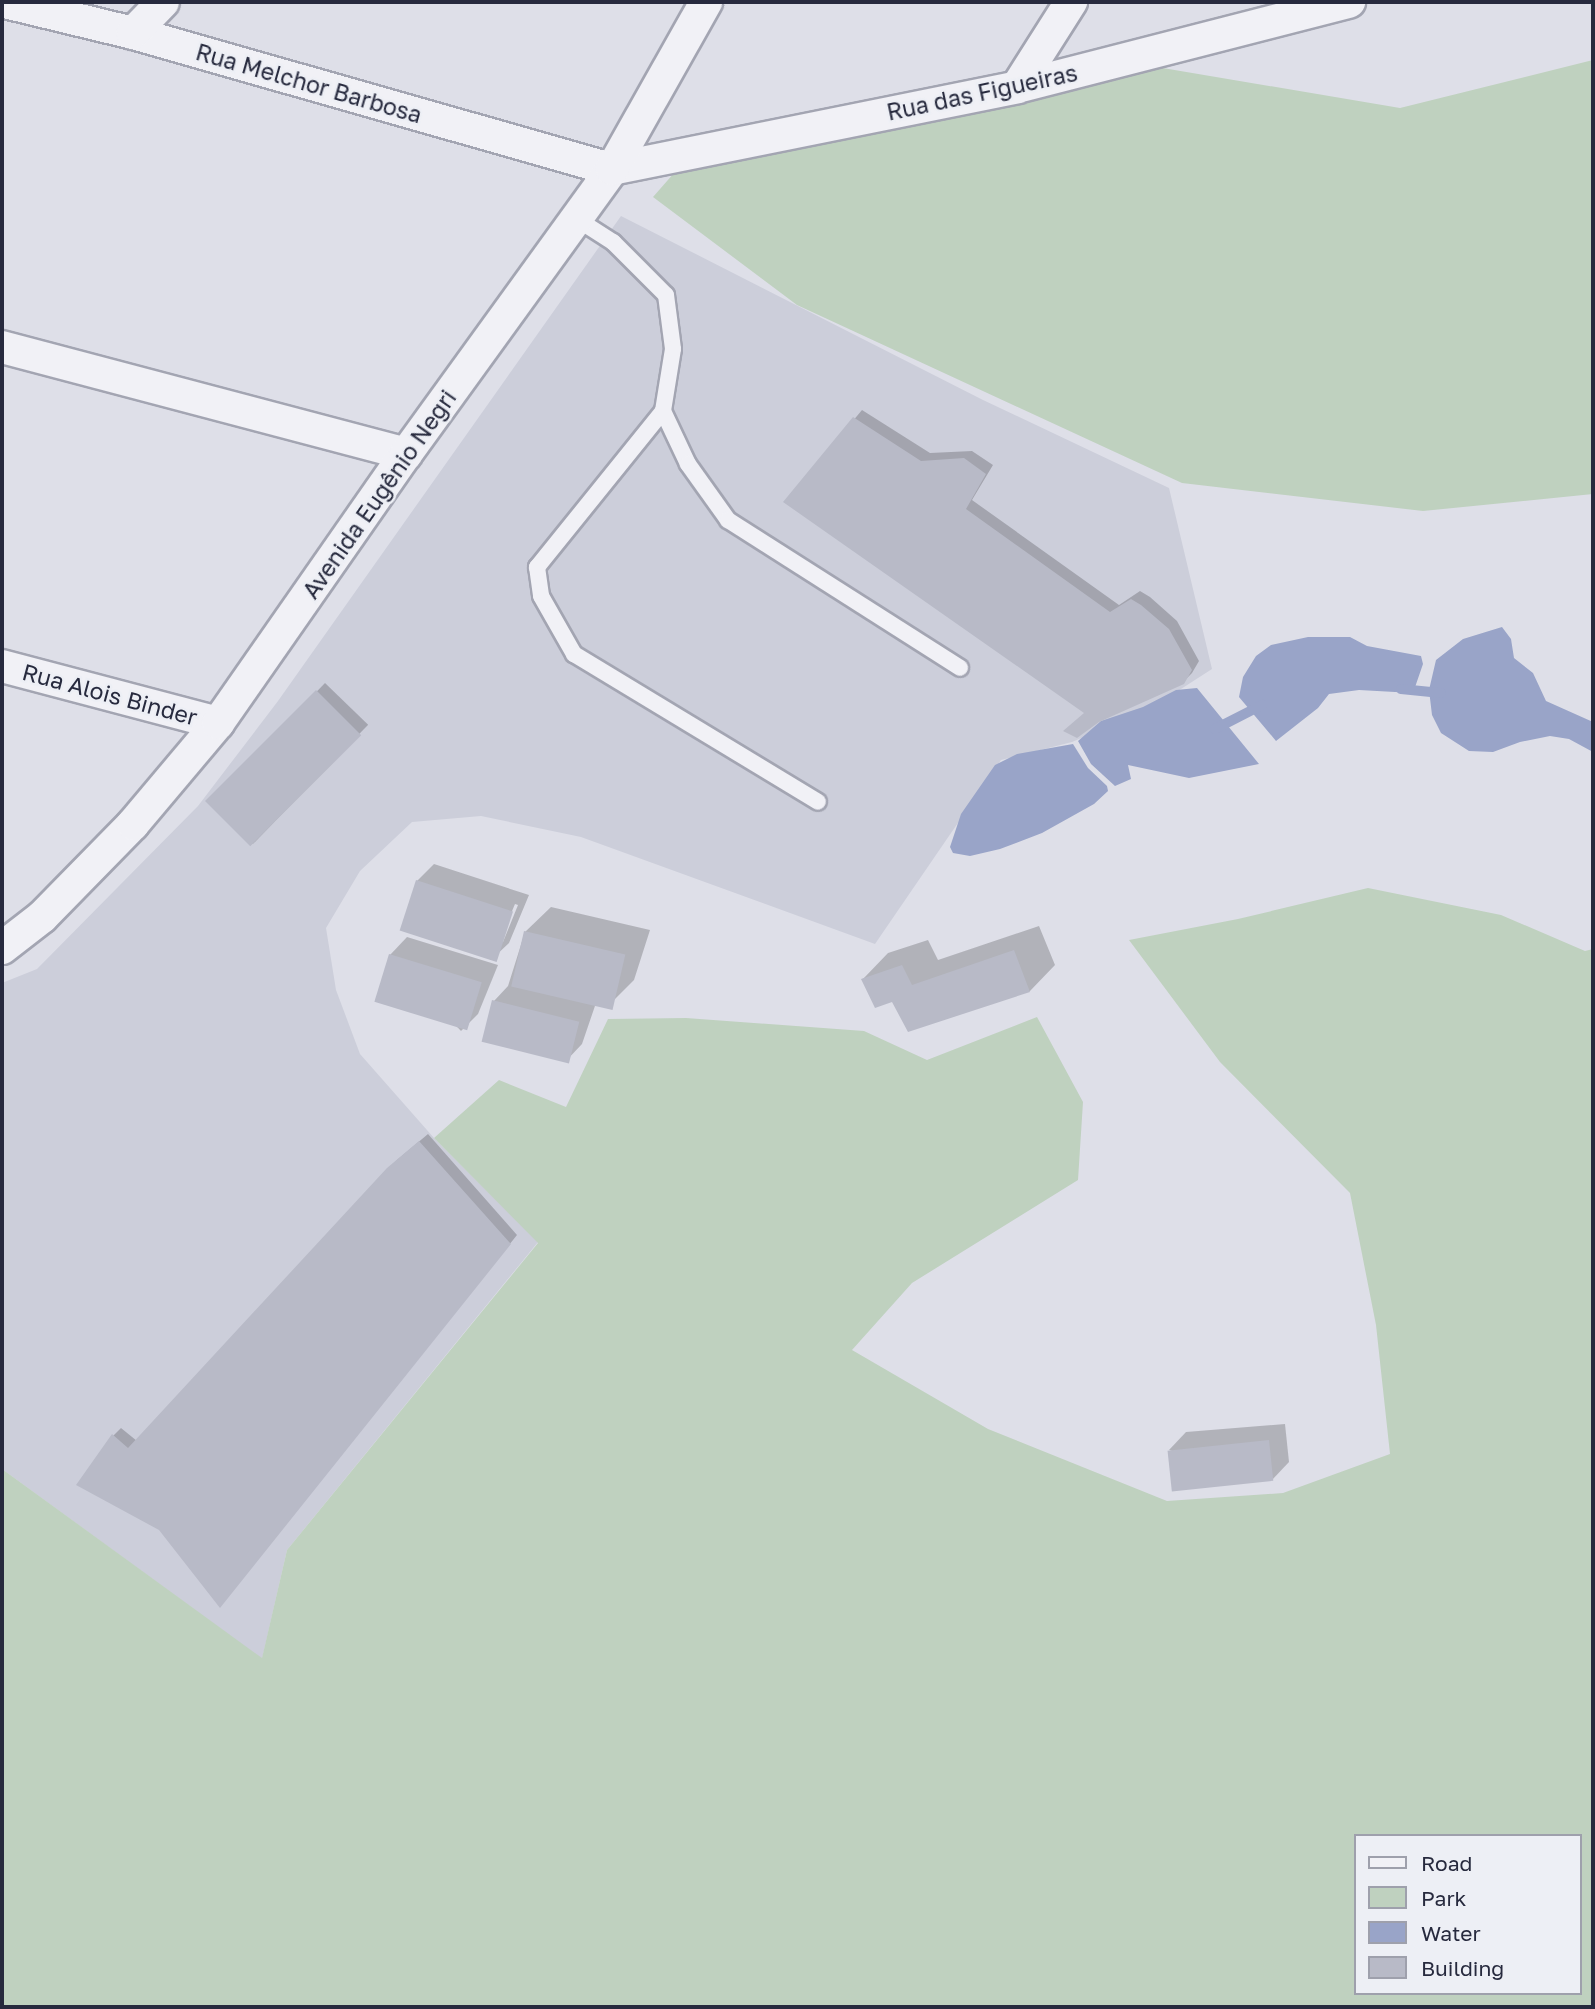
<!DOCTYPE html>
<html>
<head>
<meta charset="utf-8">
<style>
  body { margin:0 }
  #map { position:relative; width:1595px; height:2009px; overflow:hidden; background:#dedfe8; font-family:"Golos Text",sans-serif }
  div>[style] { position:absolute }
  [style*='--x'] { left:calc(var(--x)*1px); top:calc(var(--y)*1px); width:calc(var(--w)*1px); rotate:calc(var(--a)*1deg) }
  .built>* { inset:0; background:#ccceda }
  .green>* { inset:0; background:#bfd1bf }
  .water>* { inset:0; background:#99a4c8 }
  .shadow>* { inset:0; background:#0003; transform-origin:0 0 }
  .stream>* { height:10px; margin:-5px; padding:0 5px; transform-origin:5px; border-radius:5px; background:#99a4c8 }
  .building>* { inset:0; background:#b8bac7; transform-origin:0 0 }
  .roads { filter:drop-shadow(2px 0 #a3a5b2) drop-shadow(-2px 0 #a3a5b2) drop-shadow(0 2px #a3a5b2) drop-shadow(0 -2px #a3a5b2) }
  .service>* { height:16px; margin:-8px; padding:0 8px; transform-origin:8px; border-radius:8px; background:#f1f1f6 }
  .minor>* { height:32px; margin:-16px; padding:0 16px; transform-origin:16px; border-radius:16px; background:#f1f1f6 }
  span { translate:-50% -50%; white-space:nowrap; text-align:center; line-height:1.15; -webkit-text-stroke:5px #edeff5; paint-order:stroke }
  .street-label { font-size:23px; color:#272a3e }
  .frame { position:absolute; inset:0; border:4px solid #272a3e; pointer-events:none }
  .legend { position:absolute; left:1354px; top:1834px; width:228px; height:161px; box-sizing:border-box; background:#edeff5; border:2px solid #9ea0ac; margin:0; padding:9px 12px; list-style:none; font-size:21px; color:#272a3e }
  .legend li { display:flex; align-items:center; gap:14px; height:35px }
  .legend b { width:35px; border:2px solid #9ea0ac }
</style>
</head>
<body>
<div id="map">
  <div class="built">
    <i style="clip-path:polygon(621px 216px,983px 400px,1169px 488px,1212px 669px,1153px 707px,1072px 742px,1001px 760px,875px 944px,581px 837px,481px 816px,412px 822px,360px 871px,326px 928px,336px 990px,360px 1054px,434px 1138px,538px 1242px,287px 1550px,262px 1659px,2px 1469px,2px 983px,37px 969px,198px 806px,278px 701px)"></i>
  </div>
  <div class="green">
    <i style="clip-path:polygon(1593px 60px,1593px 494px,1423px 511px,1182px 483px,797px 305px,653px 197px,689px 156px,1145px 65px,1400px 108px)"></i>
    <i style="clip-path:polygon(evenodd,1368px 888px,1501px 915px,1585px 951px,1593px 949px,1593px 2007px,4px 2007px,2px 2003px,2px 1469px,262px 1658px,287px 1550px,538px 1243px,434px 1138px,499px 1080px,566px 1107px,608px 1019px,686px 1018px,864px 1031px,927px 1060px,1037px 1017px,1083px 1102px,1078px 1180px,912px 1283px,852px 1350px,988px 1429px,1167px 1501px,1283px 1493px,1390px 1454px,1376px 1325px,1350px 1193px,1220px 1062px,1129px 940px,1238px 919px,1368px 888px,1355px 1836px,1579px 1836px,1579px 1993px,1355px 1993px,1355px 1836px)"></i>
  </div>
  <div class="water">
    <i style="clip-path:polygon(1502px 627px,1511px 639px,1514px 658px,1533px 673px,1546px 701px,1593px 722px,1593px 752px,1569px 739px,1550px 736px,1520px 742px,1493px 752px,1469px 751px,1441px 733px,1432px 715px,1429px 690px,1436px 660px,1463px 639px)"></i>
    <i style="clip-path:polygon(1308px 637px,1350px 637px,1367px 646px,1421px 656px,1423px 664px,1413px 693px,1359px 690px,1329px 694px,1318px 708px,1276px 741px,1239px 697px,1243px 677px,1256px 656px,1271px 645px)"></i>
    <i style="clip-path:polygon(1197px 688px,1259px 764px,1189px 778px,1128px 765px,1131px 779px,1115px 786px,1091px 764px,1078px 741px,1101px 721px,1143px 707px,1176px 690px)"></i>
    <i style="clip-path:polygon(1073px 744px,1088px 768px,1107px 786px,1108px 791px,1094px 804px,1042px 833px,1000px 849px,970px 856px,953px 853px,950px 847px,961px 814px,995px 765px,1017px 754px)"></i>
  </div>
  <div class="shadow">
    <i style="clip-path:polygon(862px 410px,930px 453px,972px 451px,993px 465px,972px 500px,1119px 605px,1140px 591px,1150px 597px,1177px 621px,1199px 661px,1192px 673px,1183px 682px,1086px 712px,785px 502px)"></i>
    <i style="left:325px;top:683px;width:60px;height:166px;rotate:44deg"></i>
    <i style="clip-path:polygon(evenodd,434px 864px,529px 895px,509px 943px,491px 960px,417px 881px,434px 864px,515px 904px,518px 905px,503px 942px,499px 942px,515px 904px)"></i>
    <i style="clip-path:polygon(551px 907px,650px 930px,634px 980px,608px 1006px,596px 1003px,582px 1044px,565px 1062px,494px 1001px,508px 986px,525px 932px)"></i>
    <i style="clip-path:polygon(1039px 926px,1055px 965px,1030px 991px,893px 1000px,863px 979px,888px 953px,928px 940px,938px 960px)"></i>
    <i style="clip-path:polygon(407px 937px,498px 965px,478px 1014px,461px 1031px,390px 955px)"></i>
    <i style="clip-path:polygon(428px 1134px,517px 1235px,220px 1606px,113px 1436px,121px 1428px,137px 1441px,397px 1160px)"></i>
    <i style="clip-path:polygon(1285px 1424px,1289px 1462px,1272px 1480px,1169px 1450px,1186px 1432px)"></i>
  </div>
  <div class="stream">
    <i style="--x:1401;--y:689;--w:40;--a:5.7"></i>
    <i style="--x:1215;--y:729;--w:53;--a:-27.1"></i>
  </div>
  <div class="building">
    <i style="clip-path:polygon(853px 417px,921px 461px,964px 458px,986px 474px,966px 509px,1110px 612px,1131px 599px,1141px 605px,1169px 629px,1192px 670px,1184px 684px,1099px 722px,1077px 738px,1063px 731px,1084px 713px,783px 502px)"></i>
    <i style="left:316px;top:690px;width:64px;height:157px;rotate:45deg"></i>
    <i style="left:416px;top:880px;width:102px;height:53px;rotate:18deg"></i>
    <i style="left:524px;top:931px;width:104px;height:57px;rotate:13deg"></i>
    <i style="clip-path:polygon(1014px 950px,1030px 992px,908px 1032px,892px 1002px,875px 1008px,861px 979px,902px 965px,912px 985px)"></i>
    <i style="left:389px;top:954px;width:97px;height:50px;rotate:17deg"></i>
    <i style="left:492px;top:1000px;width:90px;height:43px;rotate:14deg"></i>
    <i style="clip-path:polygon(419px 1141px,511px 1244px,220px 1608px,159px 1530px,76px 1485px,112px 1434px,128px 1448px,387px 1168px)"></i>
    <i style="left:1269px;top:1440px;width:41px;height:102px;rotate:84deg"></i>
  </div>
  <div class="roads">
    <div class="service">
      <i style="--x:577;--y:219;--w:43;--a:32.6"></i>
      <i style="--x:613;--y:242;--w:75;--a:45"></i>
      <i style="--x:666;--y:295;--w:54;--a:82.6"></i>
      <i style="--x:673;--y:349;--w:63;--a:99.2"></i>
      <i style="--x:663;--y:411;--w:201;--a:128.9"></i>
      <i style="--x:537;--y:567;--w:29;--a:82"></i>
      <i style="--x:541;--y:596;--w:67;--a:60.4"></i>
      <i style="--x:574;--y:654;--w:285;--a:31.2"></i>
      <i style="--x:663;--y:411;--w:59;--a:64.7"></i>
      <i style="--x:688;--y:464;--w:69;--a:54.5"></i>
      <i style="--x:728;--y:520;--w:275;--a:32.5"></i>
    </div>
    <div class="minor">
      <i style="--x:5;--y:2;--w:132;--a:13.6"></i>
      <i style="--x:133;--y:33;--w:498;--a:15.9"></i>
      <i style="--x:612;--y:169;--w:413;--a:-11.4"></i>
      <i style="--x:1017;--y:87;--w:343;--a:-14.4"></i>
      <i style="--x:133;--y:33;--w:43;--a:-45.9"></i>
      <i style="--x:1017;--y:87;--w:101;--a:-57.6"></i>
      <i style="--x:2;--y:347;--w:418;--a:14.8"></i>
      <i style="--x:2;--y:666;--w:223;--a:14.8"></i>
      <i style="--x:2;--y:948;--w:51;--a:-37.8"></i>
      <i style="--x:42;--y:917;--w:130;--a:-45.6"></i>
      <i style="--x:133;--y:824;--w:132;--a:-49.9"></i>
      <i style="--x:218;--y:723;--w:328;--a:-55.1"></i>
      <i style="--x:406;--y:454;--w:352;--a:-54.1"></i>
      <i style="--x:612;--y:169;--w:192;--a:-60.6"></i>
    </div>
  </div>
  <div class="street-label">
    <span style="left:309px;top:83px;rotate:16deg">Rua Melchor Barbosa</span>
    <span style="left:982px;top:92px;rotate:-12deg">Rua das Figueiras</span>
    <span style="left:379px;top:494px;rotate:-55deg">Avenida Eugênio Negri</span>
    <span style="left:110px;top:694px;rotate:15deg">Rua Alois Binder</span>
  </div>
  <div class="frame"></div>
  <ul class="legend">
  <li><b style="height:9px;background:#f1f1f6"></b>Road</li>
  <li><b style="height:19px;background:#bfd1bf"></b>Park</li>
  <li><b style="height:19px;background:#99a4c8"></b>Water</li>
  <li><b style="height:19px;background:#b8bac7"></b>Building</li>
  </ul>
</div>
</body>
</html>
